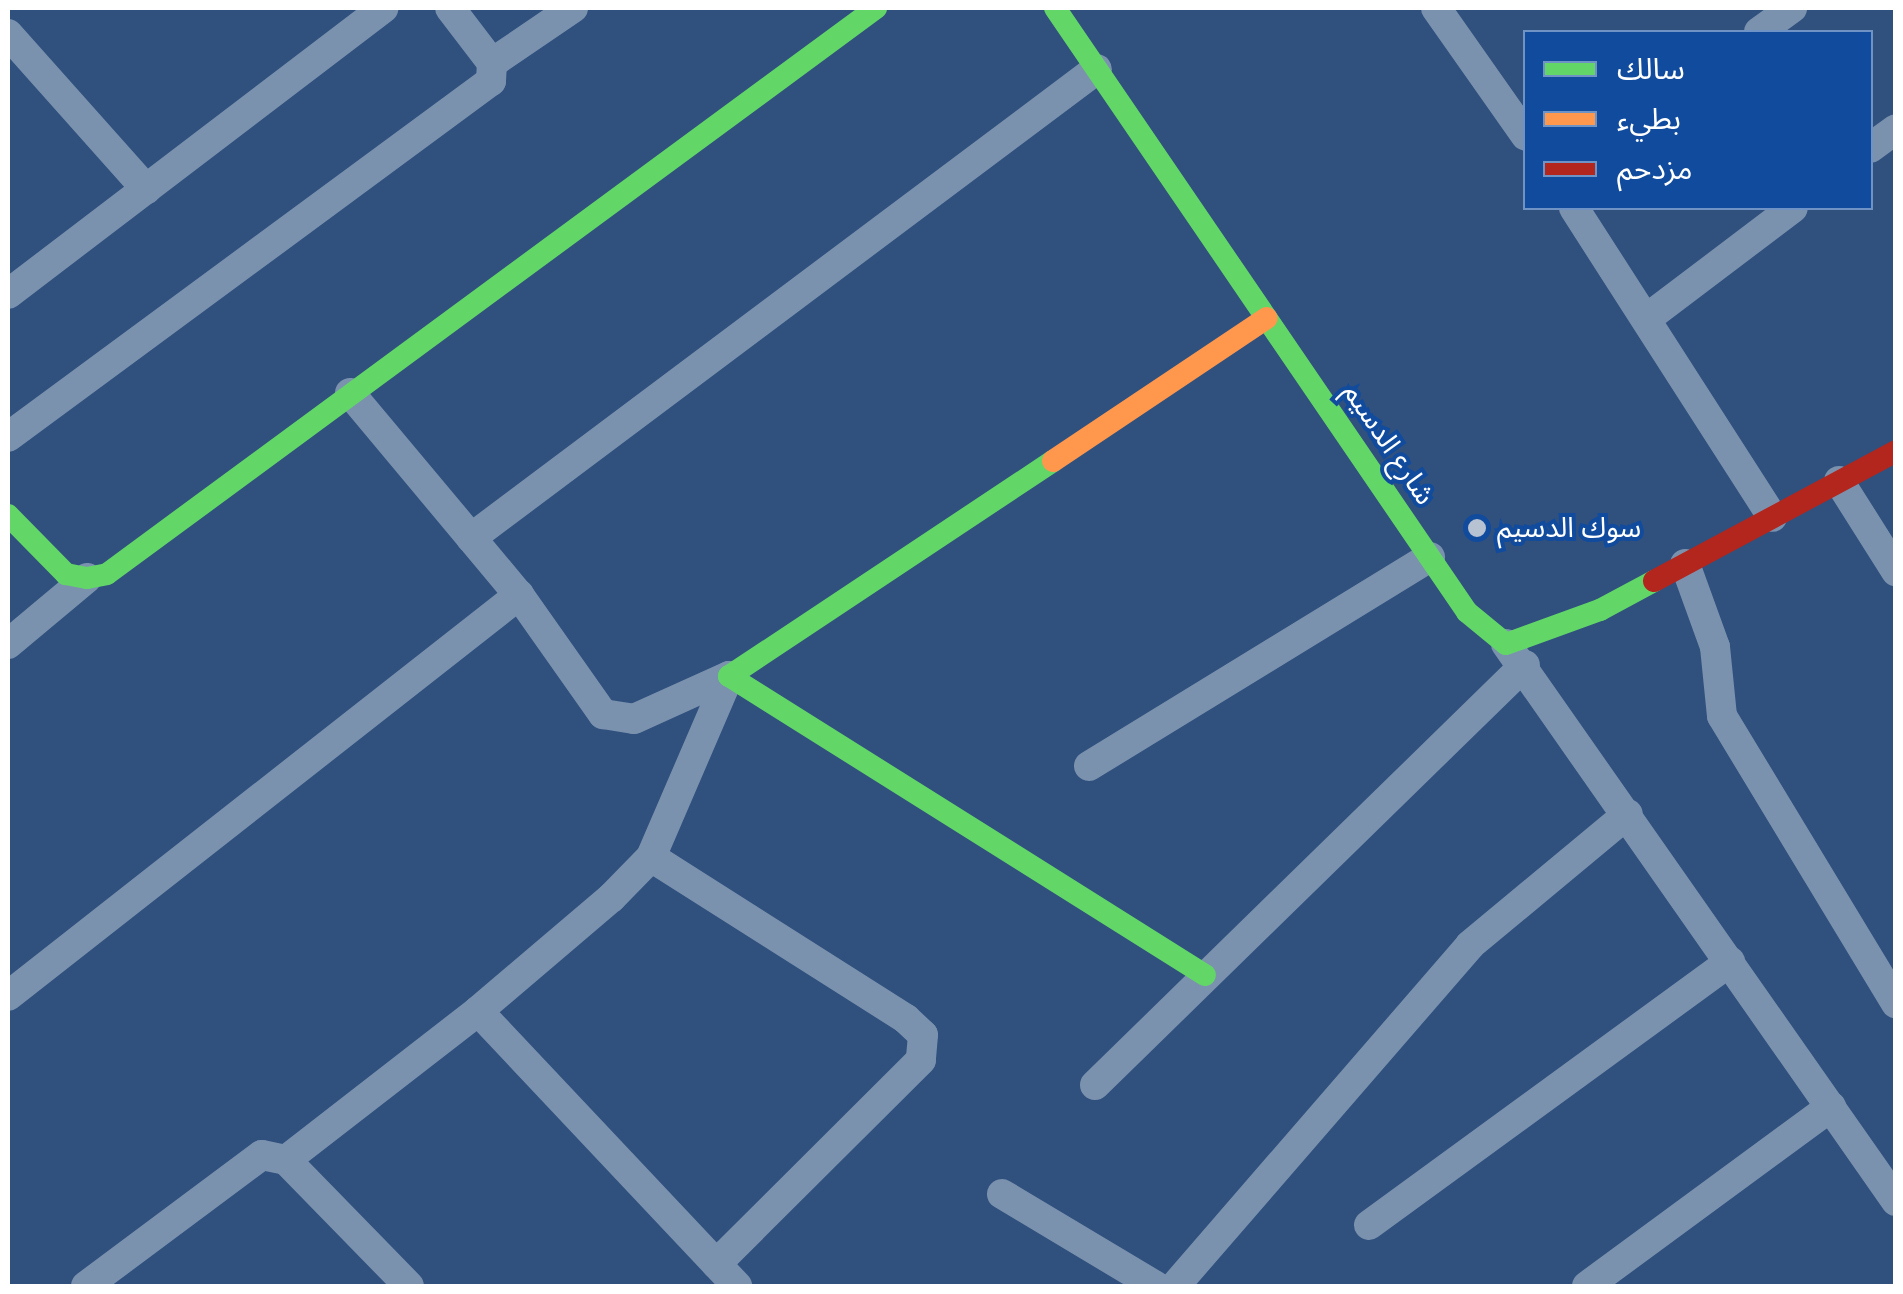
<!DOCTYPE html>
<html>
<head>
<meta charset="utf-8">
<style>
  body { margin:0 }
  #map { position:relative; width:1903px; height:1294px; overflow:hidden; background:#30517e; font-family:Poppins,"Noto Sans Arabic",sans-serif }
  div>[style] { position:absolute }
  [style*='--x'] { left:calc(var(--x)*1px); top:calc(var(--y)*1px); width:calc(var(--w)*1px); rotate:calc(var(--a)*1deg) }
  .street>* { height:30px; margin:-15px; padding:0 15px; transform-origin:15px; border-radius:15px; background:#7b92af }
  .fast>* { height:22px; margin:-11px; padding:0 11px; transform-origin:11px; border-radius:11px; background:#63d668 }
  .slow>* { height:22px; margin:-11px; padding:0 11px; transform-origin:11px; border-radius:11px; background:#ff974d }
  .jam>* { height:22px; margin:-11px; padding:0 11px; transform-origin:11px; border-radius:11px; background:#b3261e }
  .dots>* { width:28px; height:28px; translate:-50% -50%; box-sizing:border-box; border:5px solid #104b9e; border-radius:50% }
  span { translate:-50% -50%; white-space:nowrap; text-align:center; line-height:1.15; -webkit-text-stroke:8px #104b9e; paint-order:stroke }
  .street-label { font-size:28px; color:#fff }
  .poi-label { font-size:28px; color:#fff }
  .left { translate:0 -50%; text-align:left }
  .frame { position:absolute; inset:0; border:10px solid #fff; pointer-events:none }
  .legend { position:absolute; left:1523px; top:30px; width:350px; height:180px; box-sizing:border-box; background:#104b9e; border:2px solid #7093c5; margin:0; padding:12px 18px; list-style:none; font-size:30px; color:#fff }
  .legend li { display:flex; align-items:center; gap:20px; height:50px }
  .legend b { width:50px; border:2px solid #7093c5 }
</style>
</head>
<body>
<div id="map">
  <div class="street">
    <i style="--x:1436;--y:8;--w:156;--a:54.9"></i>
    <i style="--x:1759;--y:32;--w:41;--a:-36"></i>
    <i style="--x:8;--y:34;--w:208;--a:48.3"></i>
    <i style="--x:492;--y:63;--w:98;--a:-34.2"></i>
    <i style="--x:1870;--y:148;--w:32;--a:-36"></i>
    <i style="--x:1574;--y:208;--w:367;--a:57.3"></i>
    <i style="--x:8;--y:294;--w:472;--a:-37.3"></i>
    <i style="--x:1646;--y:319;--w:184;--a:-37.1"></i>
    <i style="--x:350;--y:393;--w:263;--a:50.1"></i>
    <i style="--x:519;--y:595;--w:146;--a:54.8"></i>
    <i style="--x:603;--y:714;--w:31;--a:9"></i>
    <i style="--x:634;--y:719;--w:104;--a:-24.4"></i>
    <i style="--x:8;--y:437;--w:600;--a:-36.39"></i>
    <i style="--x:491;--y:81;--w:18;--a:-87"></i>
    <i style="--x:492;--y:63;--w:69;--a:-127.4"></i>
    <i style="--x:1839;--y:481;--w:107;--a:57.7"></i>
    <i style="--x:471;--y:538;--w:782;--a:-36.84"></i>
    <i style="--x:1685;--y:564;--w:88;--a:70.1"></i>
    <i style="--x:1715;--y:647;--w:69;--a:84.2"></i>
    <i style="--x:1722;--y:716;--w:336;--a:58.8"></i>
    <i style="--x:8;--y:644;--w:103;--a:-39.9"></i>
    <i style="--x:1506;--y:644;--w:680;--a:55"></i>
    <i style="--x:1089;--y:766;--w:400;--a:-31.5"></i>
    <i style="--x:651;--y:857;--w:302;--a:32.4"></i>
    <i style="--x:906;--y:1019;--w:23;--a:43"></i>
    <i style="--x:923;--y:1035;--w:25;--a:95"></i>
    <i style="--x:921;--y:1060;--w:289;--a:135.1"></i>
    <i style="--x:8;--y:996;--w:650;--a:-38.12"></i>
    <i style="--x:478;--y:1011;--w:378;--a:46.7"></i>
    <i style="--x:1095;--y:1085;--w:601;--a:-44.33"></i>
    <i style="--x:286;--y:1160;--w:176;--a:45.7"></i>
    <i style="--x:1002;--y:1194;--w:179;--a:30.9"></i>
    <i style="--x:1369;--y:1225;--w:447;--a:-36.1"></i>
    <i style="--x:86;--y:1286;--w:219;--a:-36.7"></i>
    <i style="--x:262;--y:1155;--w:25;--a:12"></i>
    <i style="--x:286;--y:1160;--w:243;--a:-37.8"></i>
    <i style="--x:478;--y:1011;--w:175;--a:-40.4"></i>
    <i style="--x:611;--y:898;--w:57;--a:-45.7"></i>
    <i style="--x:651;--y:857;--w:197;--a:-66.7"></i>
    <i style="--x:1175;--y:1286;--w:451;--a:-49.1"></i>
    <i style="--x:1470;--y:945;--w:205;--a:-39.7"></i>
    <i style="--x:1587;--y:1286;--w:303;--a:-36.3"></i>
  </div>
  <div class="fast">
    <i style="--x:1055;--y:8;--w:731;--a:55.7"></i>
    <i style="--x:1467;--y:612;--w:50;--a:39.4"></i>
    <i style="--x:1506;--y:644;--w:100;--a:-19.9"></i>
    <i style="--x:1600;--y:610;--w:61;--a:-28.2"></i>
    <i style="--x:1053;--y:461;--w:389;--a:146.4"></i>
    <i style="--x:729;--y:676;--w:562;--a:32.14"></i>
    <i style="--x:8;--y:515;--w:83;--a:45.5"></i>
    <i style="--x:66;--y:574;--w:21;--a:11"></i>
    <i style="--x:87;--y:578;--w:20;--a:-11"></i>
    <i style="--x:107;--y:574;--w:955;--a:-36.35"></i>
  </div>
  <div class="slow">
    <i style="--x:1053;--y:461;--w:257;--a:-33.8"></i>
  </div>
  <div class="jam">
    <i style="--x:1654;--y:581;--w:275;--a:-28.2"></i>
  </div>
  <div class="dots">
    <i style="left:1477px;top:528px;background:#b7c2d2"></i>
  </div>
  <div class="street-label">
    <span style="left:1389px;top:444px;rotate:56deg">شارع الدسيم</span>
  </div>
  <div class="poi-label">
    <span class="left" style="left:1497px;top:528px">سوك الدسيم</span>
  </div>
  <div class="frame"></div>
  <ul class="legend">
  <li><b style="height:12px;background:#63d668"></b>سالك</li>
  <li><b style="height:12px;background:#ff974d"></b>بطيء</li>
  <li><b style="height:12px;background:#b3261e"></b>مزدحم</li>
  </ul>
</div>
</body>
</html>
